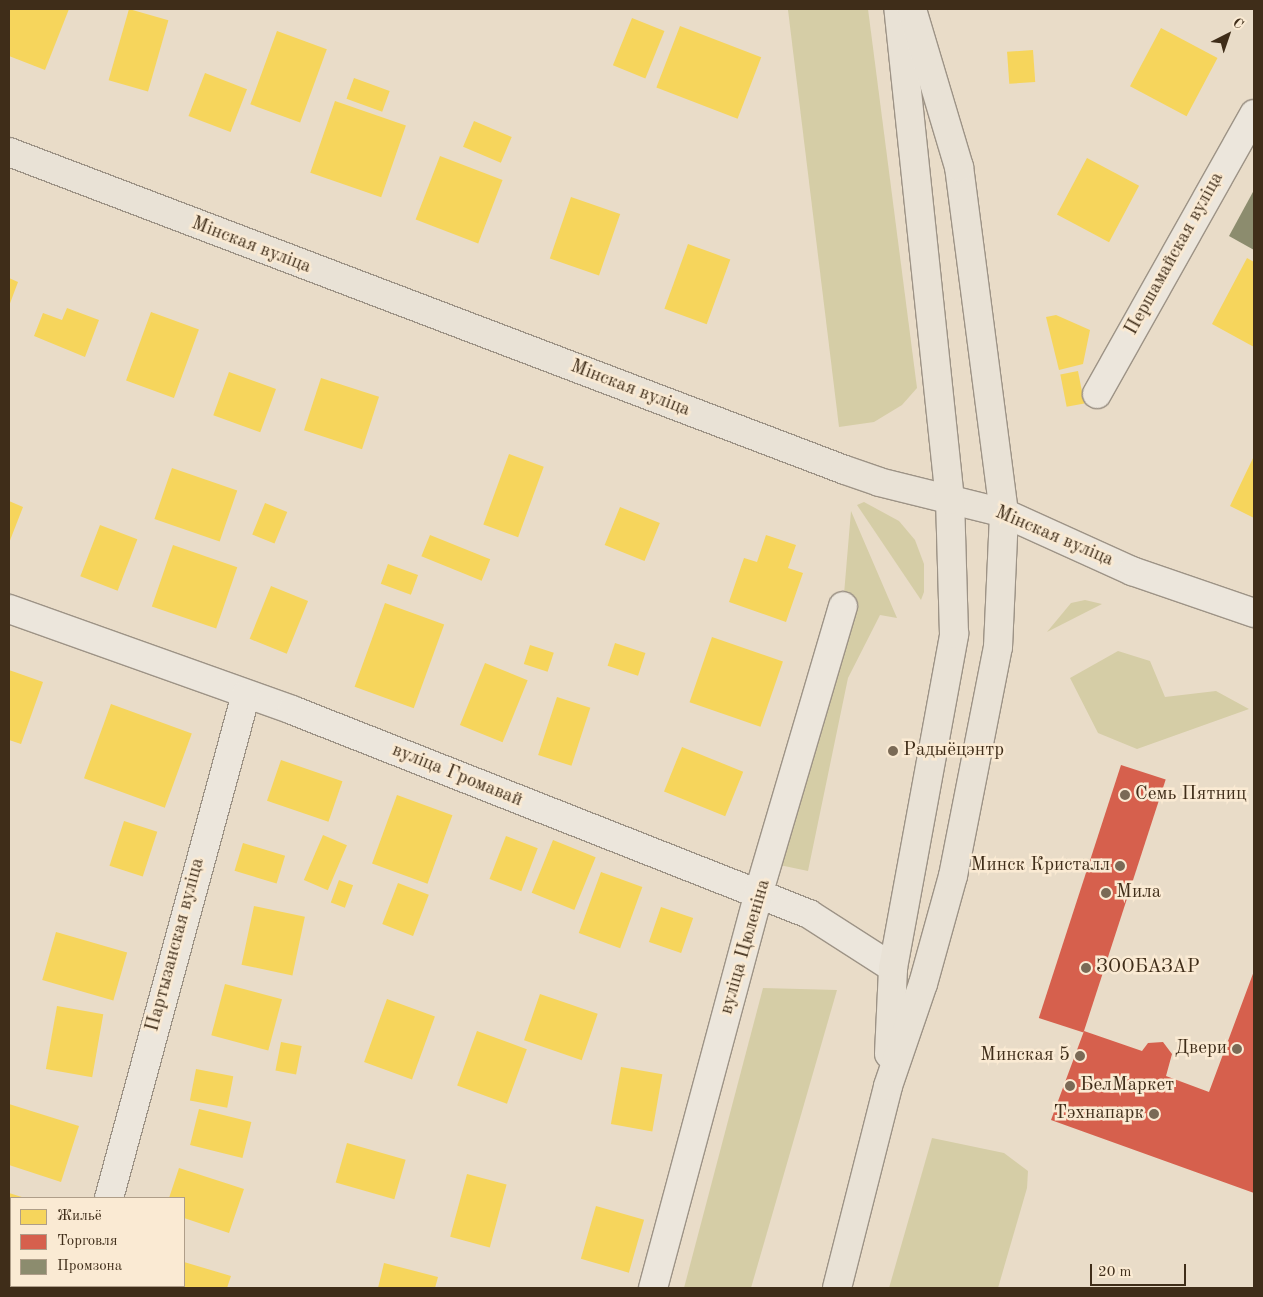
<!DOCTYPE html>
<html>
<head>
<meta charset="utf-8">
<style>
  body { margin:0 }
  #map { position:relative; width:1263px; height:1297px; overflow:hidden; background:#e9dcc8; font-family:"Old Standard TT",serif }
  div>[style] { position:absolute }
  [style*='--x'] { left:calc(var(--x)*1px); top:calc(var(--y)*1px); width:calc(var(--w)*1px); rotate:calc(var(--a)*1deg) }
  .green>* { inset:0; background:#d5cda6 }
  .homes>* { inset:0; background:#f6d55c; transform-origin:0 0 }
  .shops>* { inset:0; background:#d6604d; transform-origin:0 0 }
  .industry>* { inset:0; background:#8c8c6e }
  .roads { filter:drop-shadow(1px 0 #9d9386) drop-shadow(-1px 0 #9d9386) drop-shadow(0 1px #9d9386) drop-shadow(0 -1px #9d9386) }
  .minor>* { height:28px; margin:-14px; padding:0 14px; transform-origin:14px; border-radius:14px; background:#ece6dc }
  .major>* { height:28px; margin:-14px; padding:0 14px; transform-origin:14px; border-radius:14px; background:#e9e2d6 }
  .dots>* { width:14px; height:14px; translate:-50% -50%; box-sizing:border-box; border:2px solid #faead3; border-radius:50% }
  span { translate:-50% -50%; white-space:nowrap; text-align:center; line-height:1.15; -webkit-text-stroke:5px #faead3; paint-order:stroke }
  .street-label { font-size:19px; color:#3f2d19 }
  .poi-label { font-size:19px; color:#3f2d19 }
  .left { translate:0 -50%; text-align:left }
  .right { translate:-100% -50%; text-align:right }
  .frame { position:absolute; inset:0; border:10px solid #3f2d19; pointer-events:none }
  .legend { position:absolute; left:10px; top:1197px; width:175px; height:90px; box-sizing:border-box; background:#faead3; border:1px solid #af9e89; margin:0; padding:6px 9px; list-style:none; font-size:15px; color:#3f2d19 }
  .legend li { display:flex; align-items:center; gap:10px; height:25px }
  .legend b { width:25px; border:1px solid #af9e89 }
  .north { position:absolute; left:1203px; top:10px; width:50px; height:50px; -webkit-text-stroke:4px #faead3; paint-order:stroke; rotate:41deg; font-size:14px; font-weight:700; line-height:20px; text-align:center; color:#3f2d19 }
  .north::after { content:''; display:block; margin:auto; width:18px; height:22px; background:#3f2d19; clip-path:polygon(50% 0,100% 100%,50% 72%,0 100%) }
  .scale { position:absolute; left:1090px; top:1264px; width:96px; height:22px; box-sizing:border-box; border:2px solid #3f2d19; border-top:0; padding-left:6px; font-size:15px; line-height:18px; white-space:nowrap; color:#3f2d19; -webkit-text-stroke:4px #faead3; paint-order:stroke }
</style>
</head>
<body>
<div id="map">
  <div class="green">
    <i style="clip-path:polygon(868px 9px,917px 388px,902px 405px,874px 422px,839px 427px,788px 10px)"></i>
    <i style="clip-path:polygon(864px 502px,899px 521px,915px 540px,924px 564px,924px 592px,921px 600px,857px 505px)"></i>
    <i style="clip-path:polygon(851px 511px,897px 618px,880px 615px,848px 678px,808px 871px,770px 863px,843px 606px)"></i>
    <i style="clip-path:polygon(1085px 600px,1102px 604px,1047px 632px,1071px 603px)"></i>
    <i style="clip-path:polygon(1118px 651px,1150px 661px,1165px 697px,1216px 691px,1249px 709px,1137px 749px,1098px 733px,1070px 678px)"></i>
    <i style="clip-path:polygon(763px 988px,837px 990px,751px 1288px,684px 1288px)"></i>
    <i style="clip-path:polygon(932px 1138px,1004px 1153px,1028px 1171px,1027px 1188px,998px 1288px,889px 1288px)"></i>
  </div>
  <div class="homes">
    <i style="clip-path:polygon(9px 9px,69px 9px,45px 70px,9px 56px)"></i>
    <i style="left:129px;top:9px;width:41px;height:74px;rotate:16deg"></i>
    <i style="left:632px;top:18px;width:35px;height:51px;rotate:22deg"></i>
    <i style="left:680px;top:26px;width:87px;height:66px;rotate:21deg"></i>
    <i style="left:1161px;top:28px;width:64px;height:66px;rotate:28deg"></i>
    <i style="left:277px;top:31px;width:53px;height:78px;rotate:20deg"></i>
    <i style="left:1033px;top:50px;width:32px;height:26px;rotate:86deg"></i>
    <i style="left:205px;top:73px;width:45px;height:46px;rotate:21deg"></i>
    <i style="left:354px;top:78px;width:38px;height:22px;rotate:20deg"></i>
    <i style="left:335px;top:101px;width:75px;height:76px;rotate:19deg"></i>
    <i style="left:474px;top:121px;width:41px;height:28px;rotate:23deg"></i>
    <i style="left:440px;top:156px;width:67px;height:68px;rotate:21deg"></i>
    <i style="left:1087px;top:158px;width:59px;height:64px;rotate:28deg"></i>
    <i style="left:571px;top:197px;width:52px;height:65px;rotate:19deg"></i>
    <i style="left:688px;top:244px;width:45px;height:69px;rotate:20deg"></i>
    <i style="clip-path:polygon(1247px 258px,1254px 262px,1254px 347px,1212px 324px)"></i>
    <i style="clip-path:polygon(9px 278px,18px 282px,9px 306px)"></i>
    <i style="clip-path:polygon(67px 308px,99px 320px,85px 357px,34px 336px,43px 313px,62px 320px)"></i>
    <i style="left:151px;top:312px;width:51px;height:73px;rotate:20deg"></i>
    <i style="clip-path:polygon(1056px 315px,1090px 330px,1083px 364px,1059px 370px,1046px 317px)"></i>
    <i style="left:1078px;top:371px;width:33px;height:18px;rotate:79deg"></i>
    <i style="left:229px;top:372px;width:50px;height:46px;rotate:20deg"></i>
    <i style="left:321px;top:378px;width:61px;height:55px;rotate:18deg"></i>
    <i style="left:509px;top:454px;width:37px;height:75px;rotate:20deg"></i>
    <i style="clip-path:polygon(1254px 456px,1254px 518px,1230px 506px)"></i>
    <i style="left:172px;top:468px;width:69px;height:54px;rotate:19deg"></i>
    <i style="clip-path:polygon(9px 501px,23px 507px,9px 543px)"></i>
    <i style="left:265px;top:503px;width:24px;height:34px;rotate:22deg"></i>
    <i style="left:620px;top:507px;width:43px;height:41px;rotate:22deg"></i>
    <i style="left:100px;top:525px;width:40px;height:55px;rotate:21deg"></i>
    <i style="left:430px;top:535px;width:65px;height:23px;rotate:22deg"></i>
    <i style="clip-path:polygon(766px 535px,796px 545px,788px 568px,803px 573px,786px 622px,729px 602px,744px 558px,757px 562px)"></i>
    <i style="left:173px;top:545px;width:68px;height:65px;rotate:19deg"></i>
    <i style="left:388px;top:564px;width:32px;height:21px;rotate:20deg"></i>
    <i style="left:271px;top:586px;width:40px;height:57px;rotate:22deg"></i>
    <i style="left:385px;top:603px;width:63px;height:89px;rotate:20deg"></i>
    <i style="left:712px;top:637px;width:75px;height:69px;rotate:19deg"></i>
    <i style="left:615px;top:643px;width:32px;height:24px;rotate:18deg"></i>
    <i style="left:530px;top:645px;width:25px;height:20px;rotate:18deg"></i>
    <i style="left:485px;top:663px;width:46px;height:67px;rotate:22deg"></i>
    <i style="clip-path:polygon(9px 670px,43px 682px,21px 744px,9px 740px)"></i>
    <i style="left:557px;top:697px;width:35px;height:61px;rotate:18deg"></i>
    <i style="left:111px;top:704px;width:86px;height:79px;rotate:20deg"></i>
    <i style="left:682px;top:747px;width:66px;height:48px;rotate:22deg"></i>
    <i style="left:281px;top:760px;width:65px;height:43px;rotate:19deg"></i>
    <i style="left:397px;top:795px;width:59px;height:73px;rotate:20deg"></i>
    <i style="left:124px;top:821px;width:35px;height:47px;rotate:18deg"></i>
    <i style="left:323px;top:835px;width:26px;height:49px;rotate:23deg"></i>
    <i style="left:506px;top:836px;width:34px;height:46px;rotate:21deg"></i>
    <i style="left:553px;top:840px;width:46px;height:57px;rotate:22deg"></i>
    <i style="left:243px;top:843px;width:44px;height:29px;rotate:17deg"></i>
    <i style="left:601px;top:872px;width:44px;height:65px;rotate:20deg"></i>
    <i style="left:339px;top:880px;width:15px;height:24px;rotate:20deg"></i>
    <i style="left:398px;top:883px;width:33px;height:44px;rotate:21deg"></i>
    <i style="left:254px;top:906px;width:52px;height:60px;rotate:12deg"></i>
    <i style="left:661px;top:907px;width:34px;height:37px;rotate:19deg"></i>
    <i style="left:56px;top:932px;width:74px;height:50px;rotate:16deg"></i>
    <i style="left:225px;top:984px;width:59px;height:53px;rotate:15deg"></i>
    <i style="left:540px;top:994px;width:61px;height:49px;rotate:19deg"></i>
    <i style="left:387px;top:999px;width:51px;height:67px;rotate:20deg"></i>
    <i style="left:57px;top:1006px;width:47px;height:64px;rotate:10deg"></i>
    <i style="left:477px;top:1031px;width:53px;height:58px;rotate:20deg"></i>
    <i style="left:281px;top:1042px;width:21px;height:29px;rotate:11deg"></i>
    <i style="left:621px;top:1067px;width:42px;height:58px;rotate:10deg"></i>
    <i style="left:196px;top:1069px;width:38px;height:32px;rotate:11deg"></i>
    <i style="clip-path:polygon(9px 1104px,79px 1126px,61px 1182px,9px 1165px)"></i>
    <i style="left:199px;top:1109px;width:54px;height:37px;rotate:14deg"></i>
    <i style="left:347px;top:1143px;width:61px;height:41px;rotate:16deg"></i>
    <i style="clip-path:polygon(179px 1168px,244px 1189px,229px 1233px,184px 1218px,184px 1198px,169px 1198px)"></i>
    <i style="left:467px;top:1174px;width:41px;height:65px;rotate:15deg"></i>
    <i style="clip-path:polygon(9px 1193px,25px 1198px,11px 1198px,11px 1239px)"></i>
    <i style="left:596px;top:1206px;width:50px;height:55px;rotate:16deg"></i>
    <i style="clip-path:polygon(184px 1262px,231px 1276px,227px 1288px,153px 1288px,184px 1286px)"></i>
    <i style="clip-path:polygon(384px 1263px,438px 1277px,435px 1288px,378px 1288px)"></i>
    <i style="clip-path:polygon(9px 1277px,11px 1286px,34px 1286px,33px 1288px,9px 1288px)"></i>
  </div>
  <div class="shops">
    <i style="left:1121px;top:765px;width:47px;height:266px;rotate:18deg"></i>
    <i style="clip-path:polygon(1254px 971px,1254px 1193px,1051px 1120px,1084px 1031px,1142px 1051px,1148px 1043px,1163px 1042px,1172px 1054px,1166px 1076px,1209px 1092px)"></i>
  </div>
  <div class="industry">
    <i style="clip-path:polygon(1254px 190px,1254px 250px,1229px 236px)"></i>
  </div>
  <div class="roads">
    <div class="minor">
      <i style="--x:1097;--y:394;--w:321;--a:-60.7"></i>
      <i style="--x:1004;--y:513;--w:141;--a:24.4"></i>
      <i style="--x:1132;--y:571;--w:129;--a:19"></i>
      <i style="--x:9;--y:609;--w:300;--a:19.6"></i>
      <i style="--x:292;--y:710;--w:556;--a:21.53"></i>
      <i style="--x:809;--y:914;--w:100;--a:32.7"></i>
      <i style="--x:109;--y:1198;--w:522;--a:-74.79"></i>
      <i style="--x:86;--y:1288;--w:2;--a:-90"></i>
      <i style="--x:653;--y:1288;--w:407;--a:-75"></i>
      <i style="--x:758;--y:895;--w:301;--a:-73.6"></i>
    </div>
    <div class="major">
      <i style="--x:9;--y:152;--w:894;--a:20.83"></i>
      <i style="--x:845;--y:470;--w:36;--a:19"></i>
      <i style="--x:879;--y:482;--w:129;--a:13.9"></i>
      <i style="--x:889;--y:1054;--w:86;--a:-87.3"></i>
      <i style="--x:893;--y:968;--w:340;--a:-79.6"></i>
      <i style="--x:954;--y:634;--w:134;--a:-91.7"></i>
      <i style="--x:950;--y:500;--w:494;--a:-96"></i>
      <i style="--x:837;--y:1288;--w:208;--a:-75.8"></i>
      <i style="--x:888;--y:1086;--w:108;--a:-71.1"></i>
      <i style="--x:923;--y:984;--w:112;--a:-74.5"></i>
      <i style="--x:953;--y:876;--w:233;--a:-78.9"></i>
      <i style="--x:998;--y:647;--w:134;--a:-87.4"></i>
      <i style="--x:1004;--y:513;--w:349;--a:-97.4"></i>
      <i style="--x:959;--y:167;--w:165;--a:-106.6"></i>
    </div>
  </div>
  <div class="dots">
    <i style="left:893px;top:751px;background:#7a6a56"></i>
    <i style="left:1125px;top:795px;background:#7a6a56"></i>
    <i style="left:1120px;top:866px;background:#7a6a56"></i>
    <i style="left:1106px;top:893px;background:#7a6a56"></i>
    <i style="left:1086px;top:968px;background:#7a6a56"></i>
    <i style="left:1237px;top:1049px;background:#7a6a56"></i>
    <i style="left:1080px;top:1056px;background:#7a6a56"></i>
    <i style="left:1070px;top:1086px;background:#7a6a56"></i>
    <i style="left:1154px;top:1114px;background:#7a6a56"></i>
  </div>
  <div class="street-label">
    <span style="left:251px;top:246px;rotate:21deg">Мінская вуліца</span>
    <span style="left:1175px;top:254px;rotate:-61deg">Першамайская вуліца</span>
    <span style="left:630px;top:389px;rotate:21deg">Мінская вуліца</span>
    <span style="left:1054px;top:537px;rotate:23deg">Мінская вуліца</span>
    <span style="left:457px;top:776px;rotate:22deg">вуліца Громавай</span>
    <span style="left:176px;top:945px;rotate:-75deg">Партызанская вуліца</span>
    <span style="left:746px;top:947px;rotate:-74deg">вуліца Цюленіна</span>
  </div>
  <div class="poi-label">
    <span class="left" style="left:903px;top:751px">Радыёцэнтр</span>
    <span class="left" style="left:1135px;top:795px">Семь Пятниц</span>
    <span class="right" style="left:1110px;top:866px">Минск Кристалл</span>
    <span class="left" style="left:1116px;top:893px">Мила</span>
    <span class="left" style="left:1096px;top:968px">ЗООБАЗАР</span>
    <span class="right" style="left:1227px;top:1049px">Двери</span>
    <span class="right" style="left:1070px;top:1056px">Минская 5</span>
    <span class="left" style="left:1080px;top:1086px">БелМаркет</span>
    <span class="right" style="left:1144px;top:1114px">Тэхнапарк</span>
  </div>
  <div class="frame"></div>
  <ul class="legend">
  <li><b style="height:14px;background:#f6d55c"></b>Жильё</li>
  <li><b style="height:14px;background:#d6604d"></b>Торговля</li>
  <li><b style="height:14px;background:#8c8c6e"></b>Промзона</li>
  </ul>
  <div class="north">С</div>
  <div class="scale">20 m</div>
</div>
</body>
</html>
